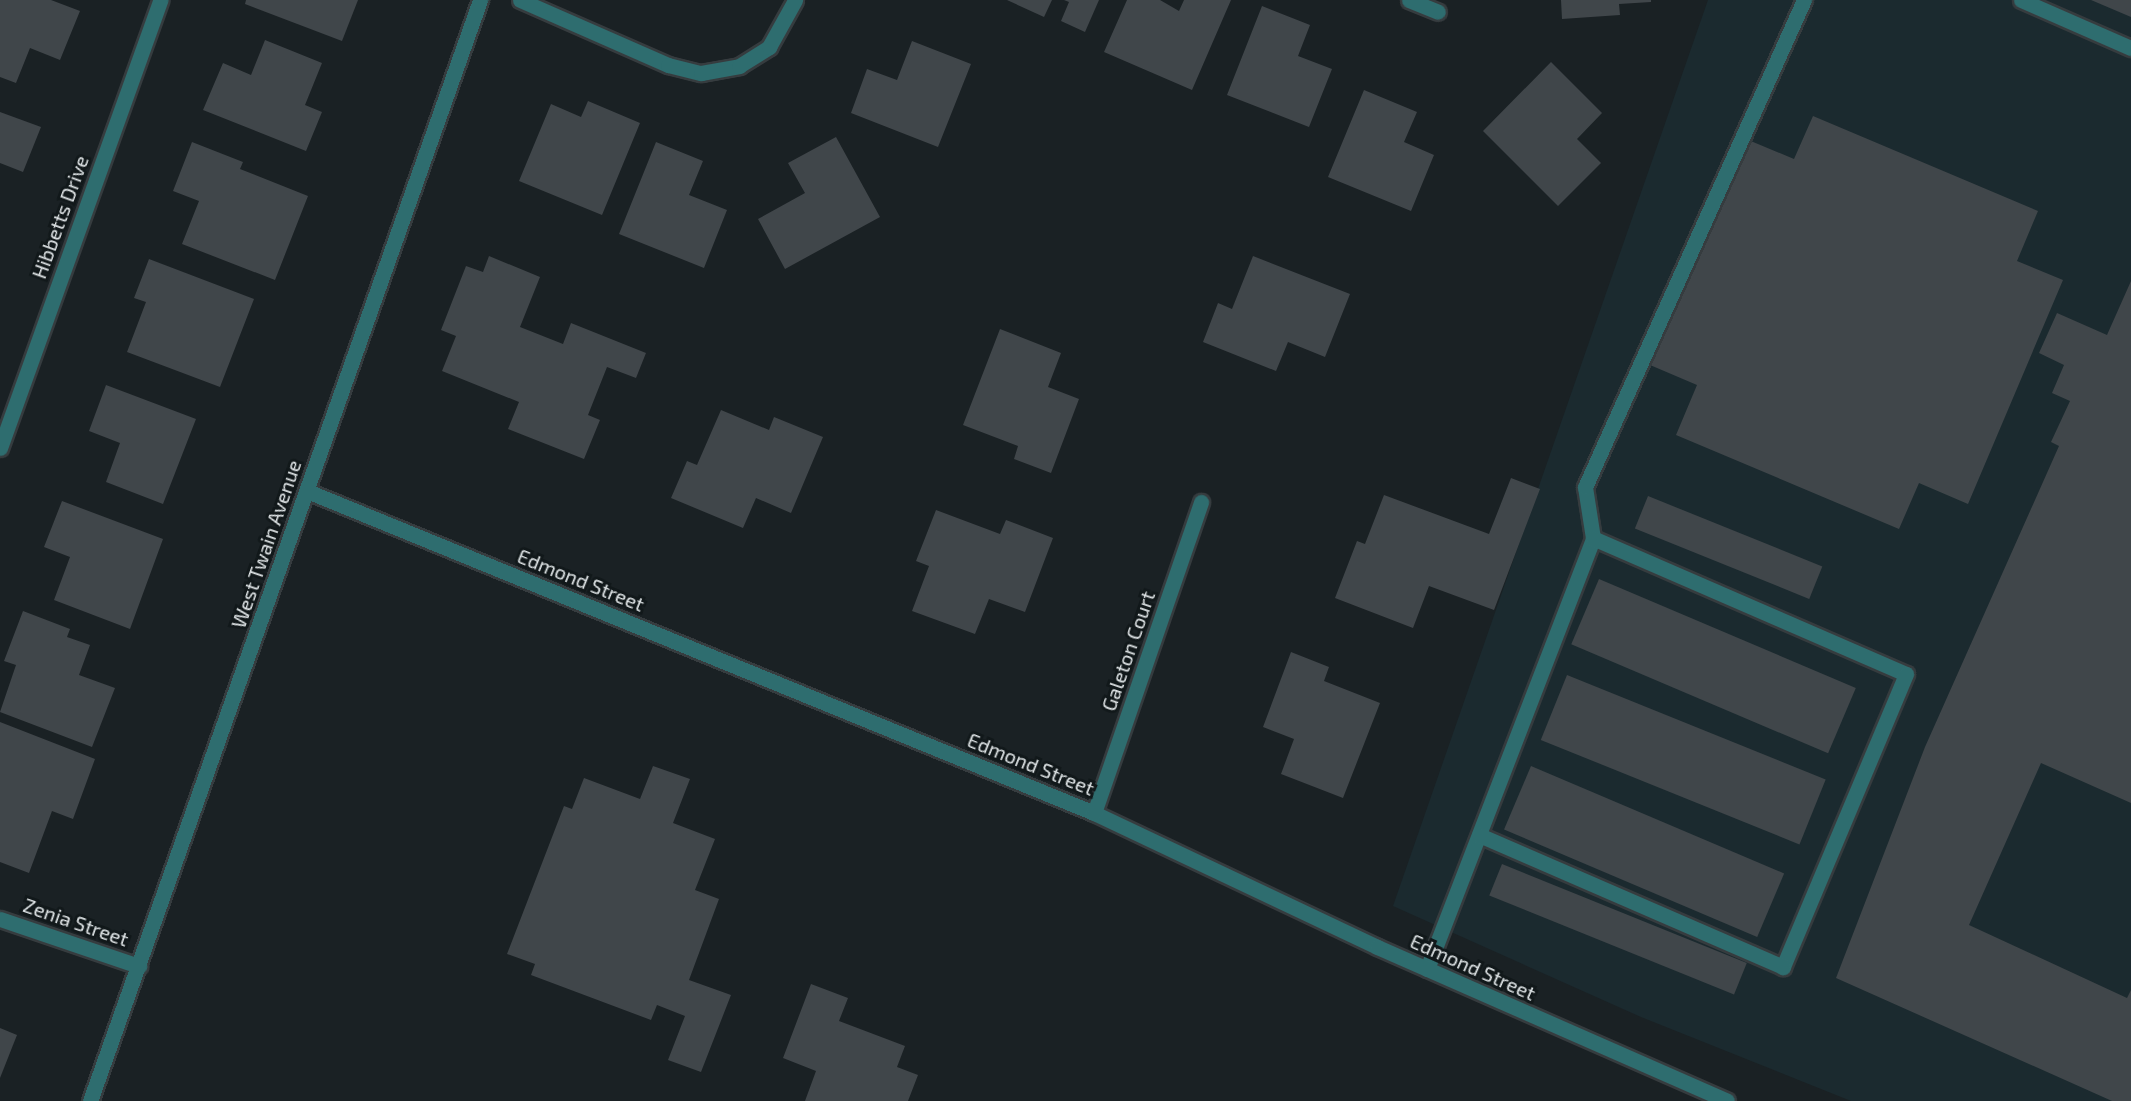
<!DOCTYPE html>
<html>
<head>
<meta charset="utf-8">
<style>
  body { margin:0 }
  #map { position:relative; width:2131px; height:1101px; overflow:hidden; background:#1a2124; font-family:"Exo 2",sans-serif }
  div>[style] { position:absolute }
  [style*='--x'] { left:calc(var(--x)*1px); top:calc(var(--y)*1px); width:calc(var(--w)*1px); rotate:calc(var(--a)*1deg) }
  .built>* { inset:0; background:#1b2a2f }
  .building>* { inset:0; background:#40464a; transform-origin:0 0 }
  .roads { filter:drop-shadow(2px 0 #363c3f) drop-shadow(-2px 0 #363c3f) drop-shadow(0 2px #363c3f) drop-shadow(0 -2px #363c3f) }
  .service>* { height:15px; margin:-7.5px; padding:0 7.5px; transform-origin:7.5px; border-radius:7.5px; background:#2e6d6f }
  .minor>* { height:15px; margin:-7.5px; padding:0 7.5px; transform-origin:7.5px; border-radius:7.5px; background:#2e6d6f }
  .tertiary>* { height:15px; margin:-7.5px; padding:0 7.5px; transform-origin:7.5px; border-radius:7.5px; background:#2e6d6f }
  span { translate:-50% -50%; white-space:nowrap; text-align:center; line-height:1.15; -webkit-text-stroke:6px #11181a; paint-order:stroke }
  .street-label { font-size:20px; color:#e0e5e7 }
</style>
</head>
<body>
<div id="map">
  <div class="built">
    <i style="clip-path:polygon(1708px 0,2131px 0,2131px 1101px,1851px 1101px,1641px 1017px,1393px 906px)"></i>
  </div>
  <div class="building">
    <i style="clip-path:polygon(0 0,51px 0,80px 11px,60px 60px,30px 48px,16px 83px,0 77px)"></i>
    <i style="clip-path:polygon(246px 0,358px 0,342px 41px,245px 4px)"></i>
    <i style="clip-path:polygon(1007px 0,1052px 0,1044px 17px)"></i>
    <i style="clip-path:polygon(1064px 0,1099px 0,1085px 32px,1061px 21px,1069px 2px)"></i>
    <i style="clip-path:polygon(1127px 0,1160px 0,1179px 11px,1184px 0,1231px 0,1192px 90px,1104px 52px)"></i>
    <i style="clip-path:polygon(1561px 0,1651px 0,1651px 2px,1619px 4px,1620px 15px,1562px 19px)"></i>
    <i style="clip-path:polygon(2091px 0,2131px 0,2131px 17px)"></i>
    <i style="clip-path:polygon(1262px 6px,1310px 25px,1298px 56px,1332px 69px,1309px 127px,1227px 95px)"></i>
    <i style="clip-path:polygon(265px 40px,322px 63px,305px 105px,322px 112px,306px 151px,203px 110px,223px 63px,251px 75px)"></i>
    <i style="clip-path:polygon(912px 41px,971px 64px,938px 147px,851px 113px,867px 69px,897px 80px)"></i>
    <i style="clip-path:polygon(1551px 62px,1602px 113px,1577px 139px,1601px 163px,1558px 206px,1483px 131px)"></i>
    <i style="clip-path:polygon(1364px 90px,1417px 112px,1404px 142px,1434px 155px,1411px 211px,1328px 177px)"></i>
    <i style="clip-path:polygon(588px 101px,640px 123px,602px 215px,519px 181px,551px 104px,581px 117px)"></i>
    <i style="clip-path:polygon(0 112px,41px 127px,23px 172px,0 163px)"></i>
    <i style="clip-path:polygon(1813px 116px,2038px 211px,2017px 261px,2063px 280px,1968px 504px,1919px 483px,1899px 529px,1676px 435px,1697px 385px,1650px 365px,1746px 139px,1794px 159px)"></i>
    <i style="clip-path:polygon(836px 137px,880px 217px,785px 269px,758px 219px,805px 193px,788px 163px)"></i>
    <i style="clip-path:polygon(192px 142px,243px 162px,240px 169px,308px 196px,275px 280px,182px 244px,199px 201px,173px 191px)"></i>
    <i style="clip-path:polygon(656px 142px,703px 161px,689px 195px,727px 210px,704px 268px,619px 234px)"></i>
    <i style="clip-path:polygon(489px 256px,540px 277px,520px 327px,563px 344px,571px 323px,646px 353px,636px 378px,607px 367px,588px 415px,600px 420px,584px 459px,508px 429px,519px 402px,442px 371px,456px 336px,441px 330px,466px 266px,483px 272px)"></i>
    <i style="clip-path:polygon(1253px 256px,1350px 294px,1325px 357px,1288px 342px,1276px 371px,1203px 342px,1218px 303px,1232px 309px)"></i>
    <i style="clip-path:polygon(149px 259px,254px 299px,220px 387px,127px 352px,146px 302px,134px 298px)"></i>
    <i style="clip-path:polygon(2131px 281px,2131px 803px,2041px 763px,1969px 925px,2127px 998px,2131px 990px,2131px 1101px,2112px 1101px,1836px 978px,1925px 747px,2059px 446px,2051px 442px,2070px 401px,2052px 393px,2064px 365px,2039px 353px,2057px 313px,2107px 335px)"></i>
    <i style="clip-path:polygon(1000px 329px,1061px 353px,1048px 387px,1079px 399px,1051px 473px,1014px 459px,1018px 446px,963px 425px)"></i>
    <i style="clip-path:polygon(106px 385px,196px 419px,163px 504px,106px 482px,120px 443px,89px 431px)"></i>
    <i style="clip-path:polygon(721px 410px,769px 430px,774px 417px,823px 437px,791px 513px,756px 498px,743px 528px,671px 498px,687px 461px,697px 465px)"></i>
    <i style="clip-path:polygon(1511px 478px,1540px 489px,1494px 610px,1429px 586px,1413px 628px,1335px 598px,1357px 541px,1365px 544px,1384px 495px,1489px 534px)"></i>
    <i style="left:1648px;top:496px;width:188px;height:35px;rotate:22deg"></i>
    <i style="clip-path:polygon(62px 501px,163px 539px,130px 629px,54px 600px,70px 557px,44px 547px)"></i>
    <i style="clip-path:polygon(936px 510px,1000px 534px,1006px 520px,1053px 538px,1025px 612px,989px 599px,975px 634px,912px 611px,929px 566px,916px 561px)"></i>
    <i style="left:1599px;top:579px;width:279px;height:71px;rotate:23deg"></i>
    <i style="clip-path:polygon(23px 611px,70px 629px,67px 637px,90px 645px,79px 675px,115px 688px,92px 747px,0 712px,16px 665px,4px 661px)"></i>
    <i style="clip-path:polygon(1291px 652px,1329px 667px,1324px 681px,1380px 703px,1343px 798px,1281px 774px,1294px 739px,1263px 727px)"></i>
    <i style="left:1567px;top:675px;width:279px;height:70px;rotate:22deg"></i>
    <i style="clip-path:polygon(0 722px,95px 759px,73px 819px,52px 811px,29px 873px,0 862px)"></i>
    <i style="clip-path:polygon(653px 766px,690px 779px,673px 823px,715px 839px,695px 890px,719px 899px,689px 980px,731px 995px,701px 1072px,668px 1060px,685px 1016px,657px 1005px,651px 1020px,531px 975px,535px 964px,507px 954px,564px 806px,572px 809px,584px 778px,640px 799px)"></i>
    <i style="left:1531px;top:766px;width:275px;height:69px;rotate:23deg"></i>
    <i style="left:1502px;top:864px;width:264px;height:34px;rotate:22deg"></i>
    <i style="clip-path:polygon(811px 984px,848px 998px,839px 1021px,905px 1046px,897px 1067px,918px 1075px,908px 1101px,805px 1101px,816px 1071px,783px 1058px)"></i>
    <i style="clip-path:polygon(0 1028px,17px 1035px,0 1078px)"></i>
  </div>
  <div class="roads">
    <div class="service">
      <i style="--x:2021;--y:0;--w:120;--a:23.6"></i>
      <i style="--x:1593;--y:538;--w:52;--a:-98.9"></i>
      <i style="--x:1585;--y:487;--w:534;--a:-65.79"></i>
      <i style="--x:1427;--y:969;--w:462;--a:-68.9"></i>
      <i style="--x:1593;--y:538;--w:341;--a:23.5"></i>
      <i style="--x:1906;--y:674;--w:318;--a:112.8"></i>
      <i style="--x:1783;--y:967;--w:331;--a:-156.5"></i>
    </div>
    <div class="minor">
      <i style="--x:520;--y:0;--w:162;--a:23.7"></i>
      <i style="--x:668;--y:65;--w:34;--a:14"></i>
      <i style="--x:701;--y:73;--w:39;--a:-10"></i>
      <i style="--x:739;--y:66;--w:36;--a:-32"></i>
      <i style="--x:769;--y:47;--w:54;--a:-61"></i>
      <i style="--x:1409;--y:0;--w:31;--a:22"></i>
      <i style="--x:0;--y:448;--w:476;--a:-70.3"></i>
      <i style="--x:307;--y:491;--w:850;--a:22.25"></i>
      <i style="--x:1094;--y:813;--w:313;--a:25.3"></i>
      <i style="--x:1377;--y:947;--w:382;--a:23.7"></i>
      <i style="--x:1094;--y:813;--w:329;--a:-71"></i>
      <i style="--x:0;--y:919;--w:147;--a:18.7"></i>
    </div>
    <div class="tertiary">
      <i style="--x:90;--y:1101;--w:1168;--a:-70.49"></i>
    </div>
  </div>
  <div class="street-label">
    <span style="left:60px;top:217px;rotate:-70deg">Hibbetts Drive</span>
    <span style="left:266px;top:544px;rotate:-71deg">West Twain Avenue</span>
    <span style="left:581px;top:580px;rotate:22deg">Edmond Street</span>
    <span style="left:1128px;top:651px;rotate:-71deg">Galeton Court</span>
    <span style="left:1031px;top:764px;rotate:22deg">Edmond Street</span>
    <span style="left:76px;top:922px;rotate:19deg">Zenia Street</span>
    <span style="left:1473px;top:967px;rotate:24deg">Edmond Street</span>
  </div>
</div>
</body>
</html>
